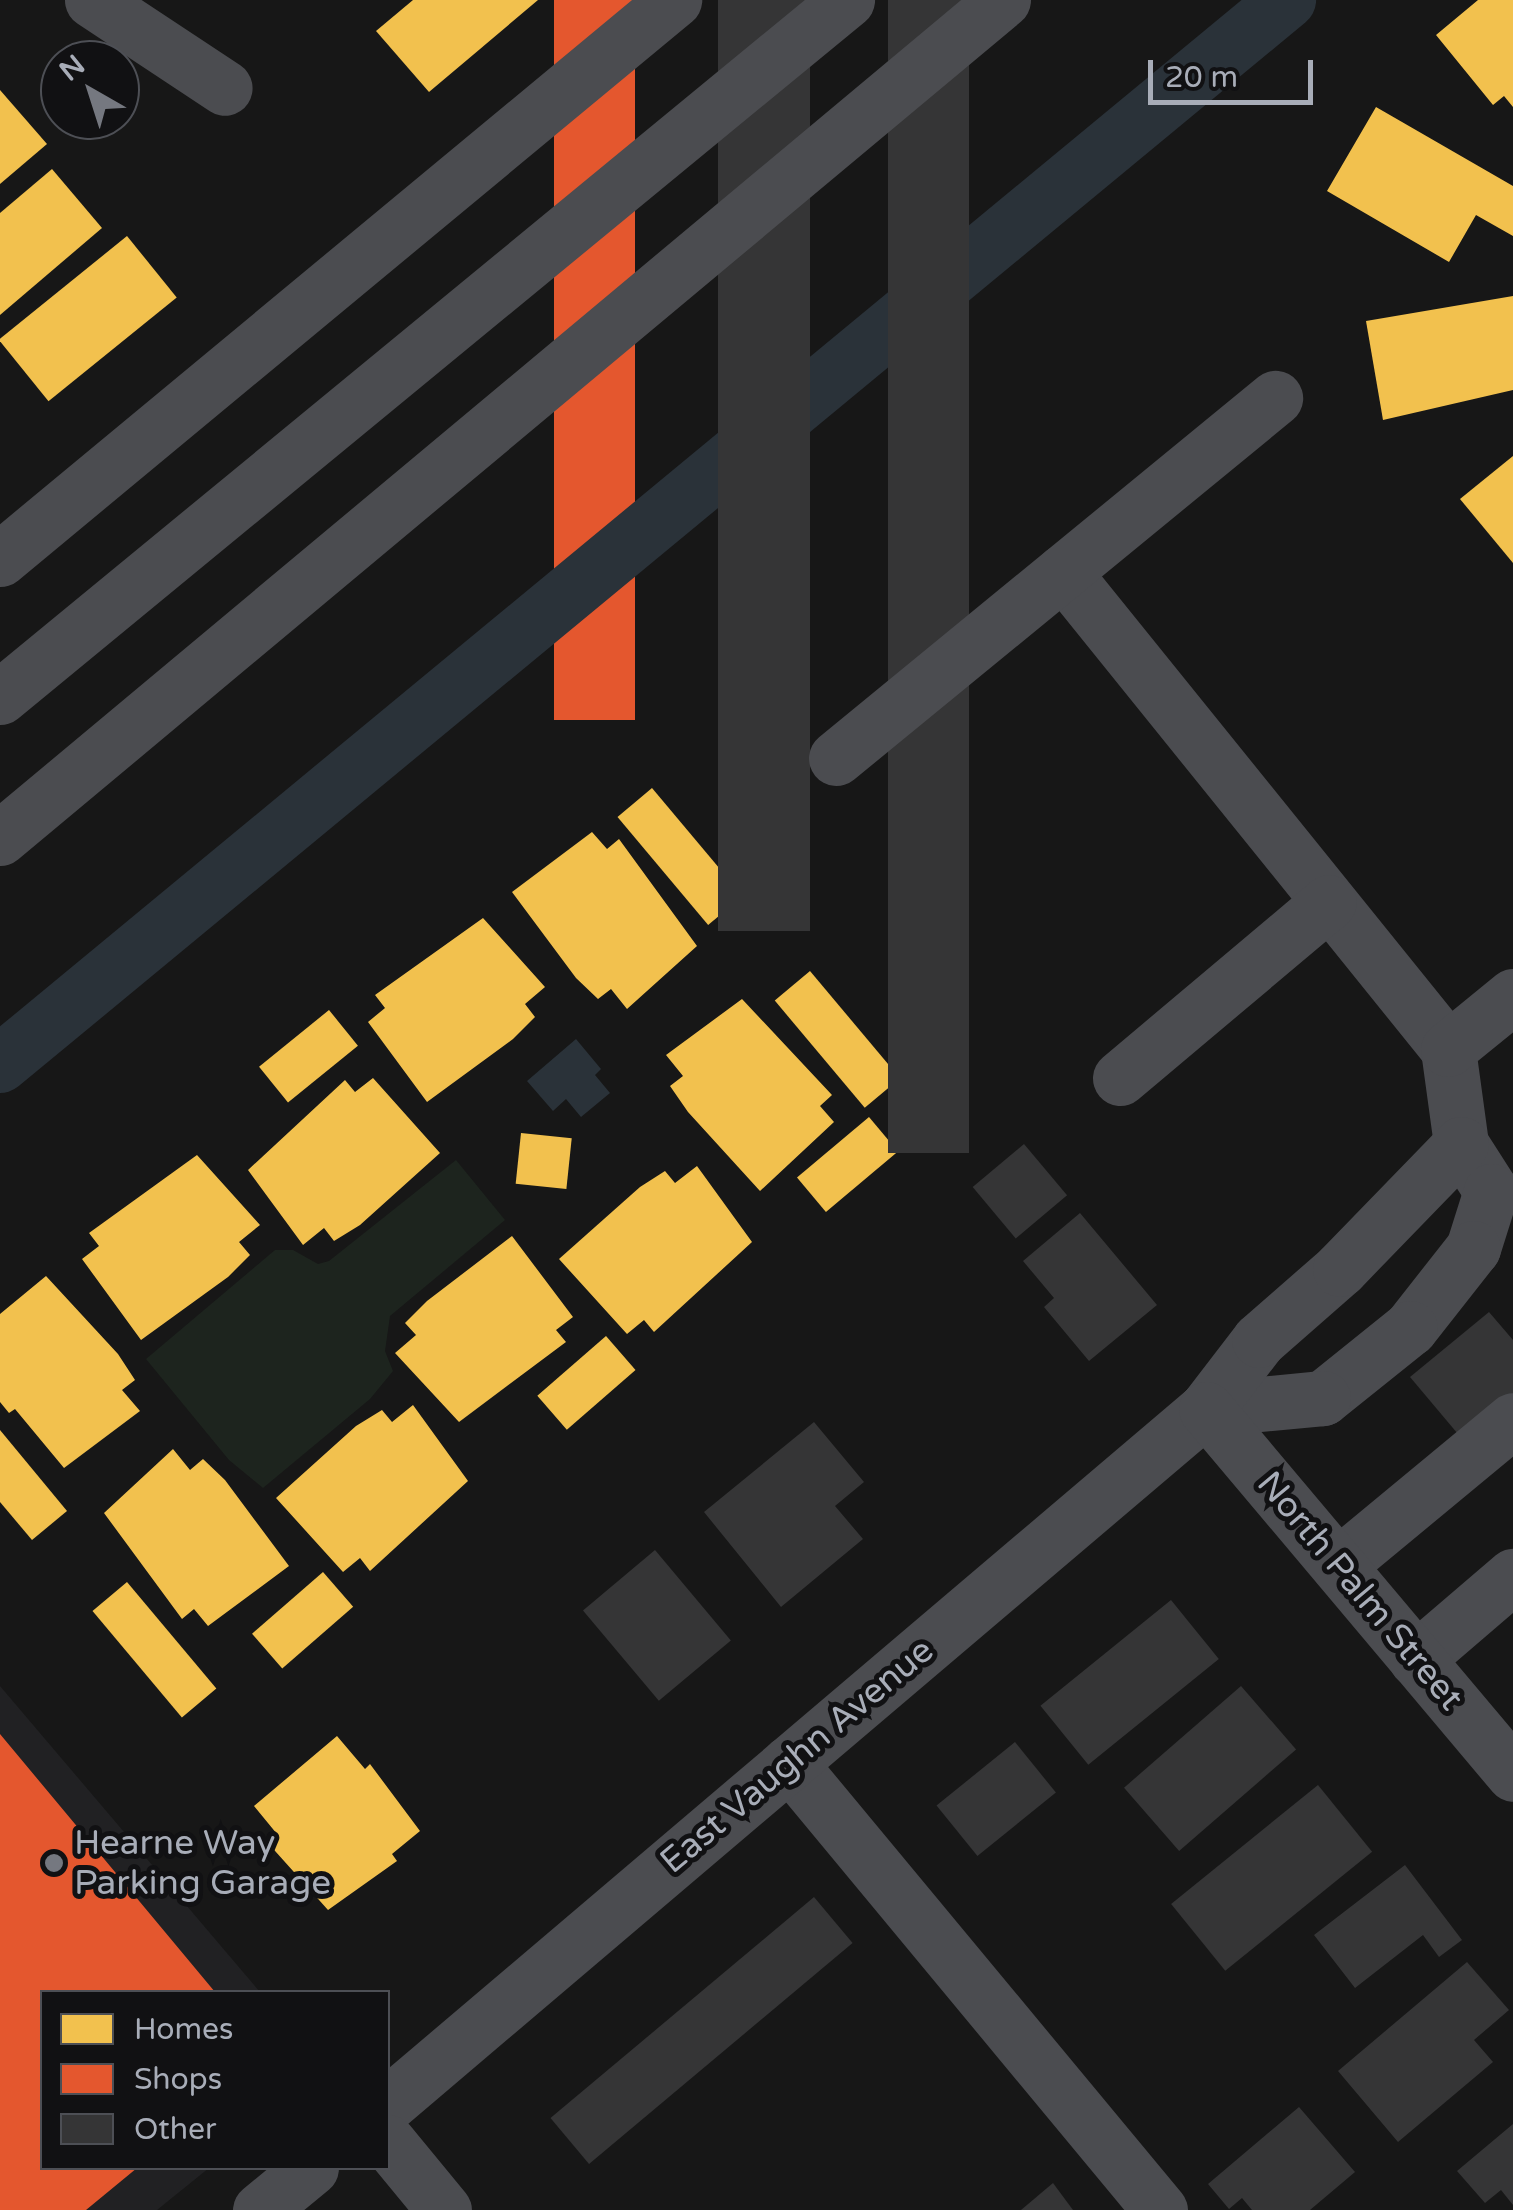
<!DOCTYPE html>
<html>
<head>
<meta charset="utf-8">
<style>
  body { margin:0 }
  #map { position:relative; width:1513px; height:2210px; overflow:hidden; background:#171717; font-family:"Varela Round",sans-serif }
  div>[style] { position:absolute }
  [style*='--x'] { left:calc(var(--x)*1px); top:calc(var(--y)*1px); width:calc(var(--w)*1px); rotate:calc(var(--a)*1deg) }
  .built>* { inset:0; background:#212123 }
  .green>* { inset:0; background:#1d241e }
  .water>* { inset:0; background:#2a3239 }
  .homes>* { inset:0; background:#f2c14e; transform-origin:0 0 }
  .shops>* { inset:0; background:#e4572e; transform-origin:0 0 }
  .canal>* { height:58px; margin:-29px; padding:0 29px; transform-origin:29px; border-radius:29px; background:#2a3239 }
  .building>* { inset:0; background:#353536; transform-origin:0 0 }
  .minor>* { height:55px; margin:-27.5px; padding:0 27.5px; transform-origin:27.5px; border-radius:27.5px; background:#4b4c50 }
  .dots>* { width:28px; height:28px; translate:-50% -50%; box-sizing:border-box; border:5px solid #111113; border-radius:50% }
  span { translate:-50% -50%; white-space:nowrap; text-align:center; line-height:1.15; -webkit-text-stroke:10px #111113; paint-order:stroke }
  .street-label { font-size:35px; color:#a8adb8 }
  .poi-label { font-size:35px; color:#a8adb8 }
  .left { translate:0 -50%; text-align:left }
  .legend { position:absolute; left:40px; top:1990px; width:350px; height:180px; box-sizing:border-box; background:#111113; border:2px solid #4d4f55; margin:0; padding:12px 18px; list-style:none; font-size:30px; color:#a8adb8 }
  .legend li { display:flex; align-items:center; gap:20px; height:50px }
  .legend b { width:50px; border:2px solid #4d4f55 }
  .north { position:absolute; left:40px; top:40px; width:100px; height:100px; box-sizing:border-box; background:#111113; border:2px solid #4d4f55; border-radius:50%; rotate:321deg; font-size:28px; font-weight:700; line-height:40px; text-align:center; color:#a8adb8 }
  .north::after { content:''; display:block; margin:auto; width:35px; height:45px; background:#757880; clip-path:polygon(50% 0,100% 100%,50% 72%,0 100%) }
  .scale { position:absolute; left:1148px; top:60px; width:165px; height:45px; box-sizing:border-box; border:5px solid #a8adb8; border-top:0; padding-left:12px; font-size:30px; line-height:35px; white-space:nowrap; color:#a8adb8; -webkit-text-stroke:8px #111113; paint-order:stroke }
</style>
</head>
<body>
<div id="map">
  <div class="built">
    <i style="clip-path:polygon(0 1686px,260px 1992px,42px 1992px,42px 2168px,209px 2168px,157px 2210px,0 2210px)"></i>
  </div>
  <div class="green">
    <i style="clip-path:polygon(456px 1160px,505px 1220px,390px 1316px,385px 1351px,393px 1371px,370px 1399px,263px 1488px,229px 1460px,146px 1359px,275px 1250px,293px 1250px,318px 1264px,329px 1261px)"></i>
  </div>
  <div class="water">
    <i style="clip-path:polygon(576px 1039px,601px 1069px,595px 1075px,610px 1093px,581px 1117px,566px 1099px,553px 1111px,527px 1081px)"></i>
  </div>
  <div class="homes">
    <i style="clip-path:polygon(413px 0,538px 0,429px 92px,376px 31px)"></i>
    <i style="clip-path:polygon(1478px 0,1513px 0,1513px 107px,1504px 96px,1493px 105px,1436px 35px)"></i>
    <i style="clip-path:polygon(0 90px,47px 144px,0 184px)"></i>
    <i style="clip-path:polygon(1376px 107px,1513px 186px,1513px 236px,1476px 215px,1449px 262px,1327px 191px)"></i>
    <i style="clip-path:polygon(52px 169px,102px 228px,0 315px,0 213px)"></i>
    <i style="left:127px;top:236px;width:79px;height:165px;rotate:51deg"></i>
    <i style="clip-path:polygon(1513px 296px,1513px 390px,1383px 420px,1366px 321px)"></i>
    <i style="clip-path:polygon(1513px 456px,1513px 563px,1460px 499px)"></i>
    <i style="left:652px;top:788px;width:141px;height:45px;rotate:50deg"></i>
    <i style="clip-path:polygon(592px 832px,607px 849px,619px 839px,697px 946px,627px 1009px,611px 989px,598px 999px,576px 978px,512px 892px)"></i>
    <i style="clip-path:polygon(483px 918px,545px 987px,525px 1004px,535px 1017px,513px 1039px,427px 1102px,368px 1022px,385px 1008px,375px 995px)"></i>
    <i style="left:810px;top:971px;width:140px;height:46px;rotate:50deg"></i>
    <i style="clip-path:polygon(742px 999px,832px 1095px,820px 1106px,834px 1122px,760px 1191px,688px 1112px,670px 1086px,683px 1076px,666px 1055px)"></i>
    <i style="left:329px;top:1010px;width:46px;height:90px;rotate:51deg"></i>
    <i style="clip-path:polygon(373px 1078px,440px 1153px,360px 1225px,334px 1241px,324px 1228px,303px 1245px,248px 1170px,345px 1080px,355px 1092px)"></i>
    <i style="left:869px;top:1117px;width:45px;height:94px;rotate:50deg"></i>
    <i style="left:521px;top:1133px;width:51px;height:51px;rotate:6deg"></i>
    <i style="clip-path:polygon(197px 1155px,260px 1225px,239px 1242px,250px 1255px,228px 1277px,141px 1340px,82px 1259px,99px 1246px,89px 1233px)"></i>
    <i style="clip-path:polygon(697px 1166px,752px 1242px,654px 1332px,644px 1320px,627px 1334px,559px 1259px,640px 1187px,665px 1171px,675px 1183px)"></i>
    <i style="clip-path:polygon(512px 1236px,573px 1317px,556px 1330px,566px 1342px,459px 1422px,395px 1353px,416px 1335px,405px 1323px,427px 1301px)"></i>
    <i style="clip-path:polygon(46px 1276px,118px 1354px,135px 1380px,122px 1390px,140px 1411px,64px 1468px,15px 1409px,9px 1413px,0 1402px,0 1314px)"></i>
    <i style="left:606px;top:1336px;width:45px;height:91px;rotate:49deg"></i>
    <i style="clip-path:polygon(413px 1405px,468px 1481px,370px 1571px,360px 1558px,343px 1572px,276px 1498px,356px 1426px,382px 1410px,392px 1422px)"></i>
    <i style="clip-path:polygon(0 1430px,67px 1511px,32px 1540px,0 1502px)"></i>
    <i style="clip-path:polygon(173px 1449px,190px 1470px,203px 1459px,225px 1480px,289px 1566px,208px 1626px,194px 1609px,182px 1619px,104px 1513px)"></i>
    <i style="left:323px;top:1572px;width:46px;height:94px;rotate:49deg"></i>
    <i style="left:127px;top:1582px;width:139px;height:45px;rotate:50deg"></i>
    <i style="clip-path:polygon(337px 1736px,365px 1769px,370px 1764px,420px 1831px,392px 1854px,397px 1861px,328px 1910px,267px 1842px,277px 1834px,254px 1806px)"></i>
  </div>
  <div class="shops">
    <i style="left:554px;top:0;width:81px;height:720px"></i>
    <i style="clip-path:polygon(0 1734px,215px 1992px,42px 1992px,42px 2168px,137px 2168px,86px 2210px,0 2210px)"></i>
  </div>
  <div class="canal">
    <i style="--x:0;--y:1064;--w:1670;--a:-39.58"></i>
  </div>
  <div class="building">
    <i style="left:718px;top:0;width:92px;height:931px"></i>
    <i style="left:888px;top:0;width:81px;height:1153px"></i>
    <i style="left:1024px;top:1144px;width:67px;height:67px;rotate:50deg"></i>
    <i style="clip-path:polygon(1080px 1213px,1157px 1305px,1089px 1361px,1044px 1307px,1054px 1298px,1023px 1261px)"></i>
    <i style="clip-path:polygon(1489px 1312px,1513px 1340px,1513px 1398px,1463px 1440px,1410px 1377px)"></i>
    <i style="clip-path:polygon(814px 1422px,864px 1482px,835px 1506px,863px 1539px,781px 1607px,704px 1512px)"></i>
    <i style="left:655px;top:1550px;width:118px;height:94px;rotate:50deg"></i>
    <i style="left:1171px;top:1600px;width:76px;height:168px;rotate:51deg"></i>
    <i style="left:1241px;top:1686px;width:84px;height:155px;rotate:49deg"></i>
    <i style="left:1015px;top:1742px;width:65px;height:101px;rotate:51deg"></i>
    <i style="left:1318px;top:1785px;width:86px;height:189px;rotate:51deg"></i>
    <i style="clip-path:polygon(1405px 1865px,1462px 1940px,1439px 1957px,1423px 1935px,1355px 1988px,1314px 1935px)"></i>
    <i style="left:814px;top:1897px;width:60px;height:344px;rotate:50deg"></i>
    <i style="clip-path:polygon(1467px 1962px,1509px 2010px,1474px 2040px,1493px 2062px,1398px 2142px,1338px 2071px)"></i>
    <i style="clip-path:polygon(1299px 2107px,1355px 2172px,1310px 2210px,1252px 2210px,1242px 2198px,1229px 2209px,1208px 2184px)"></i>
    <i style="clip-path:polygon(1513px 2124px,1513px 2205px,1501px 2190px,1485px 2203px,1457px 2171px)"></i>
    <i style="clip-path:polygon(1053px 2183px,1073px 2210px,1021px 2210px)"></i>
  </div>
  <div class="minor">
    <i style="--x:92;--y:0;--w:159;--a:33.5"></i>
    <i style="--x:0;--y:559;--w:876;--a:-39.67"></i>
    <i style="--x:1063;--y:572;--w:613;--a:51.09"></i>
    <i style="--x:1448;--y:1049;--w:96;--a:82.2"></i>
    <i style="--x:1461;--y:1144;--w:56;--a:57.4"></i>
    <i style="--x:1491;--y:1191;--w:60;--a:107.5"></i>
    <i style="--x:1473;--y:1248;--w:102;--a:128.2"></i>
    <i style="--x:1410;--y:1328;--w:112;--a:141.2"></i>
    <i style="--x:1323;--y:1398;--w:118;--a:174.6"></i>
    <i style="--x:1206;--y:1409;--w:87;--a:-52.5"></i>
    <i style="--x:1259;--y:1340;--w:108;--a:-41.2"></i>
    <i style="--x:1340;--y:1269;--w:174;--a:-45.9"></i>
    <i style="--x:0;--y:697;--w:1097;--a:-39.45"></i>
    <i style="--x:836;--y:758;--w:568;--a:-39.35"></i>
    <i style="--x:0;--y:838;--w:1307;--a:-39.88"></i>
    <i style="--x:1448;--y:1049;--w:84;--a:-39.2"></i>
    <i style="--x:1120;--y:1078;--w:273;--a:-40.1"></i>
    <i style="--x:1338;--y:1565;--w:227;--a:-39.6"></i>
    <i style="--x:1416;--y:1659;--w:128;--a:-40.6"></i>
    <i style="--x:789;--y:1763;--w:581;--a:50.31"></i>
    <i style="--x:388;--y:2104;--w:1073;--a:-40.35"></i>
    <i style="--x:1206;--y:1409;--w:477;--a:49.9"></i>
    <i style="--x:388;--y:2142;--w:88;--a:50.5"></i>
    <i style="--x:260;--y:2210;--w:66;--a:-39.5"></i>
  </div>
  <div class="dots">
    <i style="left:54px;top:1863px;background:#757880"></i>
  </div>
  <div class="street-label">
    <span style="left:1360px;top:1591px;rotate:50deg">North Palm Street</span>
    <span style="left:797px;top:1756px;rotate:-40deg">East Vaughn Avenue</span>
  </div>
  <div class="poi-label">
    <span class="left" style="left:74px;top:1863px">Hearne Way<br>Parking Garage</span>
  </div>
  <ul class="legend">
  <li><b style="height:28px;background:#f2c14e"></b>Homes</li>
  <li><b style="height:28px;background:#e4572e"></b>Shops</li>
  <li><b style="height:28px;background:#353536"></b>Other</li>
  </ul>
  <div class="north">N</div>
  <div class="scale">20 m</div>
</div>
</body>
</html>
